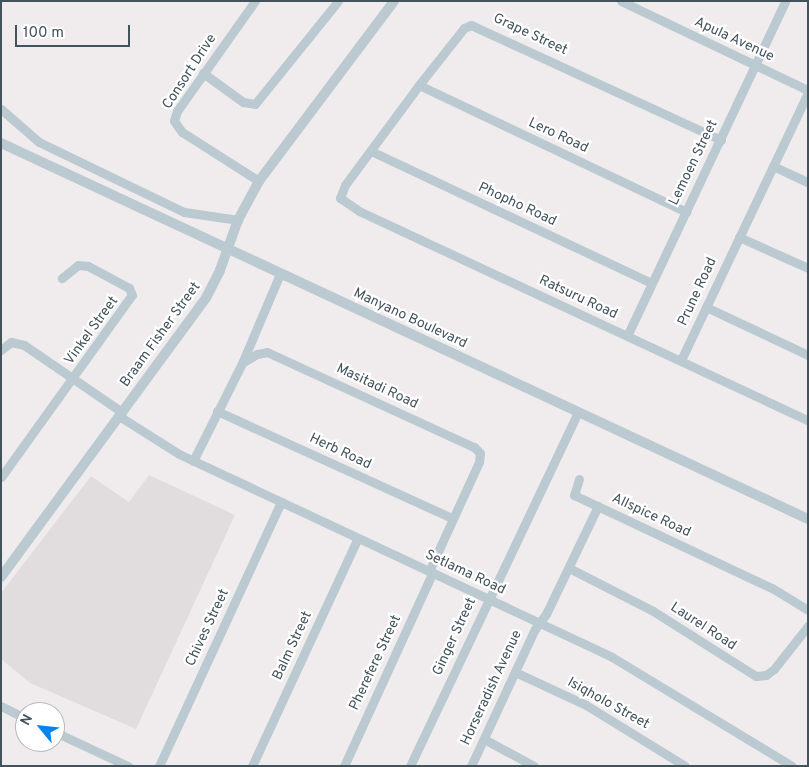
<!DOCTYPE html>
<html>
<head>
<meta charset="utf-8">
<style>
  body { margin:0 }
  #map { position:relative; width:809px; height:767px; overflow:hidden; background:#f0eced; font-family:Overpass,sans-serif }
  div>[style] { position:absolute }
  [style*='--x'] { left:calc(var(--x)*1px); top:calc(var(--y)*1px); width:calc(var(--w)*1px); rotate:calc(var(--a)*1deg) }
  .education>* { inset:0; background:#e1dddf }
  .minor>* { height:9px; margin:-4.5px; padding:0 4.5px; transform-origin:4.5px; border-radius:4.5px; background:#bbc9d1 }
  .tertiary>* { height:10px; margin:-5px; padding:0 5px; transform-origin:5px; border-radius:5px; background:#bbc9d1 }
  span { translate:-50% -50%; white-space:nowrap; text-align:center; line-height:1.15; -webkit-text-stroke:4.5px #fff; paint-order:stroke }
  .street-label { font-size:14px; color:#43535c }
  .frame { position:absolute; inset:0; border:2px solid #43535c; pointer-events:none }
  .north { position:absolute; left:15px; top:702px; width:50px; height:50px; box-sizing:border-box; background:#fff; border:1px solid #b4babe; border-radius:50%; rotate:298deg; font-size:14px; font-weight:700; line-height:20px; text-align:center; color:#43535c }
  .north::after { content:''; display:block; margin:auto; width:18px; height:22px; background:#0583f1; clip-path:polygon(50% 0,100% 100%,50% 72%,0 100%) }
  .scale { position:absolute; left:15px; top:25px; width:115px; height:22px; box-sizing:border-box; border:2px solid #43535c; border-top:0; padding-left:6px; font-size:15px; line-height:18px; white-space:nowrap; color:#43535c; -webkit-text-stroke:4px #fff; paint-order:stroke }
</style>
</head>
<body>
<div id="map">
  <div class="education">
    <i style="clip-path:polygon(149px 475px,235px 515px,136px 729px,30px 683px,1px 659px,1px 593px,91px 476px,129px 502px)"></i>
  </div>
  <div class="minor">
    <i style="--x:255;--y:1;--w:135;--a:125.3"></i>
    <i style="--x:177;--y:111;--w:10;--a:107"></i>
    <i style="--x:174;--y:121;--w:14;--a:54"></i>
    <i style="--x:182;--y:132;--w:91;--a:32.5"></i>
    <i style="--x:621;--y:1;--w:207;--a:25.5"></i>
    <i style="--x:203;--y:73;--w:49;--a:35.9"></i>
    <i style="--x:243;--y:102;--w:12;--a:9"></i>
    <i style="--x:255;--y:104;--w:132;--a:-51.1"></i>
    <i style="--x:419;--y:85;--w:296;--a:25.4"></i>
    <i style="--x:1;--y:109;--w:50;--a:41"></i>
    <i style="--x:39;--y:142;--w:161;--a:25.8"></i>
    <i style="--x:184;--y:212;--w:55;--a:8.4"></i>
    <i style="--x:721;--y:140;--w:275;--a:-155.3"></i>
    <i style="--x:471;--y:25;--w:8;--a:157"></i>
    <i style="--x:464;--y:28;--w:73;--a:128.3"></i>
    <i style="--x:419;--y:85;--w:124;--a:126.5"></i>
    <i style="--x:345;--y:185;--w:14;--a:111"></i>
    <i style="--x:340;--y:198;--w:23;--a:34"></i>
    <i style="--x:359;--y:211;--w:495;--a:25"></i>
    <i style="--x:371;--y:151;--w:310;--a:25.2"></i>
    <i style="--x:773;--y:166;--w:38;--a:25"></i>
    <i style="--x:739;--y:237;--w:76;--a:24.2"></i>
    <i style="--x:706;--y:307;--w:113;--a:25.2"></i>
    <i style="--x:627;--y:336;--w:370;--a:-64.7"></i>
    <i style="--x:1;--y:350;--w:13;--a:-39"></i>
    <i style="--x:11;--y:342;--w:13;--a:13"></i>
    <i style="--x:24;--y:345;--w:119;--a:34.4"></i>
    <i style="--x:681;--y:360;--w:296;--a:-64.6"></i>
    <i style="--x:243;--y:361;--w:95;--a:-67"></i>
    <i style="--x:217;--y:411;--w:258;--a:24.5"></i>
    <i style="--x:119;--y:416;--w:71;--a:32.3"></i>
    <i style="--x:179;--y:454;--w:478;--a:25.1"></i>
    <i style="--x:612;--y:657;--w:210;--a:31.2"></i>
    <i style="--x:193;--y:461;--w:110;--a:-63.4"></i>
    <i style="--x:242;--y:363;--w:17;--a:-31"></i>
    <i style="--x:257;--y:354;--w:10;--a:-11"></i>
    <i style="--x:267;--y:352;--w:228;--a:24.7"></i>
    <i style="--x:474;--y:447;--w:8;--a:45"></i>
    <i style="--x:480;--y:453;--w:9;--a:96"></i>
    <i style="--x:479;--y:462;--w:120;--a:114.6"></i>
    <i style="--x:1;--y:477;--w:224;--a:-54.3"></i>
    <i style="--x:132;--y:295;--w:8;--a:-113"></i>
    <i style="--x:129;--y:288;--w:47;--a:-151.8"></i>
    <i style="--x:88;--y:266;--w:10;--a:-174"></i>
    <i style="--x:78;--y:265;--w:21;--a:141"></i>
    <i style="--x:579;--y:479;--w:17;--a:107"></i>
    <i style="--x:574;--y:495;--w:219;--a:25.2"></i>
    <i style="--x:772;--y:588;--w:42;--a:31.4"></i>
    <i style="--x:569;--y:568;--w:94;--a:27.1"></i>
    <i style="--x:653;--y:611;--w:122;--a:32.3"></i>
    <i style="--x:756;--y:676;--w:10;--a:-6"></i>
    <i style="--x:766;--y:675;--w:10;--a:-37"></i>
    <i style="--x:774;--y:669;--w:55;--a:-51.7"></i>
    <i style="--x:515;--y:672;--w:78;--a:24.9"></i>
    <i style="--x:586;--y:705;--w:116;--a:31.6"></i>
    <i style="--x:1;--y:706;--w:27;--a:27"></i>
    <i style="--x:55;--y:732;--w:81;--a:25"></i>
    <i style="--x:484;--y:739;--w:57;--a:28.4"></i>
    <i style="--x:159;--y:766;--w:291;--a:-65.2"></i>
    <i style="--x:252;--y:766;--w:251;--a:-65.1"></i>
    <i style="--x:344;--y:766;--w:213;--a:-65.4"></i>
    <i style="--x:410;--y:766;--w:392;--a:-64.6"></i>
    <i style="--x:471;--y:766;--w:151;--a:-65"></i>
    <i style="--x:535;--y:629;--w:19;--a:-54"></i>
    <i style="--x:546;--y:614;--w:120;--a:-64.3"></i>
  </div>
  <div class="tertiary">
    <i style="--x:1;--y:143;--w:890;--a:24.98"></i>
    <i style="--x:1;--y:577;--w:346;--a:-53.7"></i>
    <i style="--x:206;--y:298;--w:31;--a:-63"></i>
    <i style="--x:220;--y:270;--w:53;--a:-70.2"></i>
    <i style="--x:238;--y:220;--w:44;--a:-61.7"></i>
    <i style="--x:259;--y:181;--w:225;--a:-53.1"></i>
  </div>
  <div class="street-label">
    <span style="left:530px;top:35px;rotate:25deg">Grape Street</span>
    <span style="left:734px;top:40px;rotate:25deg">Apula Avenue</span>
    <span style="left:190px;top:72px;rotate:-57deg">Consort Drive</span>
    <span style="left:558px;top:136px;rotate:25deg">Lero Road</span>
    <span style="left:694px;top:163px;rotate:-64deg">Lemoen Street</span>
    <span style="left:517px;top:205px;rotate:25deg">Phopho Road</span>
    <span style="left:698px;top:292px;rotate:-65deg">Prune Road</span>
    <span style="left:578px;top:298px;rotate:25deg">Ratsuru Road</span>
    <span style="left:410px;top:319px;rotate:25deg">Manyano Boulevard</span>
    <span style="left:92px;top:331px;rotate:-54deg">Vinkel Street</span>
    <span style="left:161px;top:335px;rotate:-54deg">Braam Fisher Street</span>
    <span style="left:377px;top:387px;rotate:25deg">Masitadi Road</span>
    <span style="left:340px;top:452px;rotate:25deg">Herb Road</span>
    <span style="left:651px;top:516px;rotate:25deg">Allspice Road</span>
    <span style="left:465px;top:573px;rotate:25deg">Setlama Road</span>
    <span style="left:703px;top:627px;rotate:33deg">Laurel Road</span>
    <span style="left:208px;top:628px;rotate:-65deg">Chives Street</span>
    <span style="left:455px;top:637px;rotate:-65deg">Ginger Street</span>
    <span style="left:293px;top:646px;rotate:-65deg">Balm Street</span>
    <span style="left:376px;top:663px;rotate:-65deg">Pherefere Street</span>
    <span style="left:492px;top:688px;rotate:-65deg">Horseradish Avenue</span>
    <span style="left:608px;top:704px;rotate:29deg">Isiqholo Street</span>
  </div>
  <div class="frame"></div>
  <div class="north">N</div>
  <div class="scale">100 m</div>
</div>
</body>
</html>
